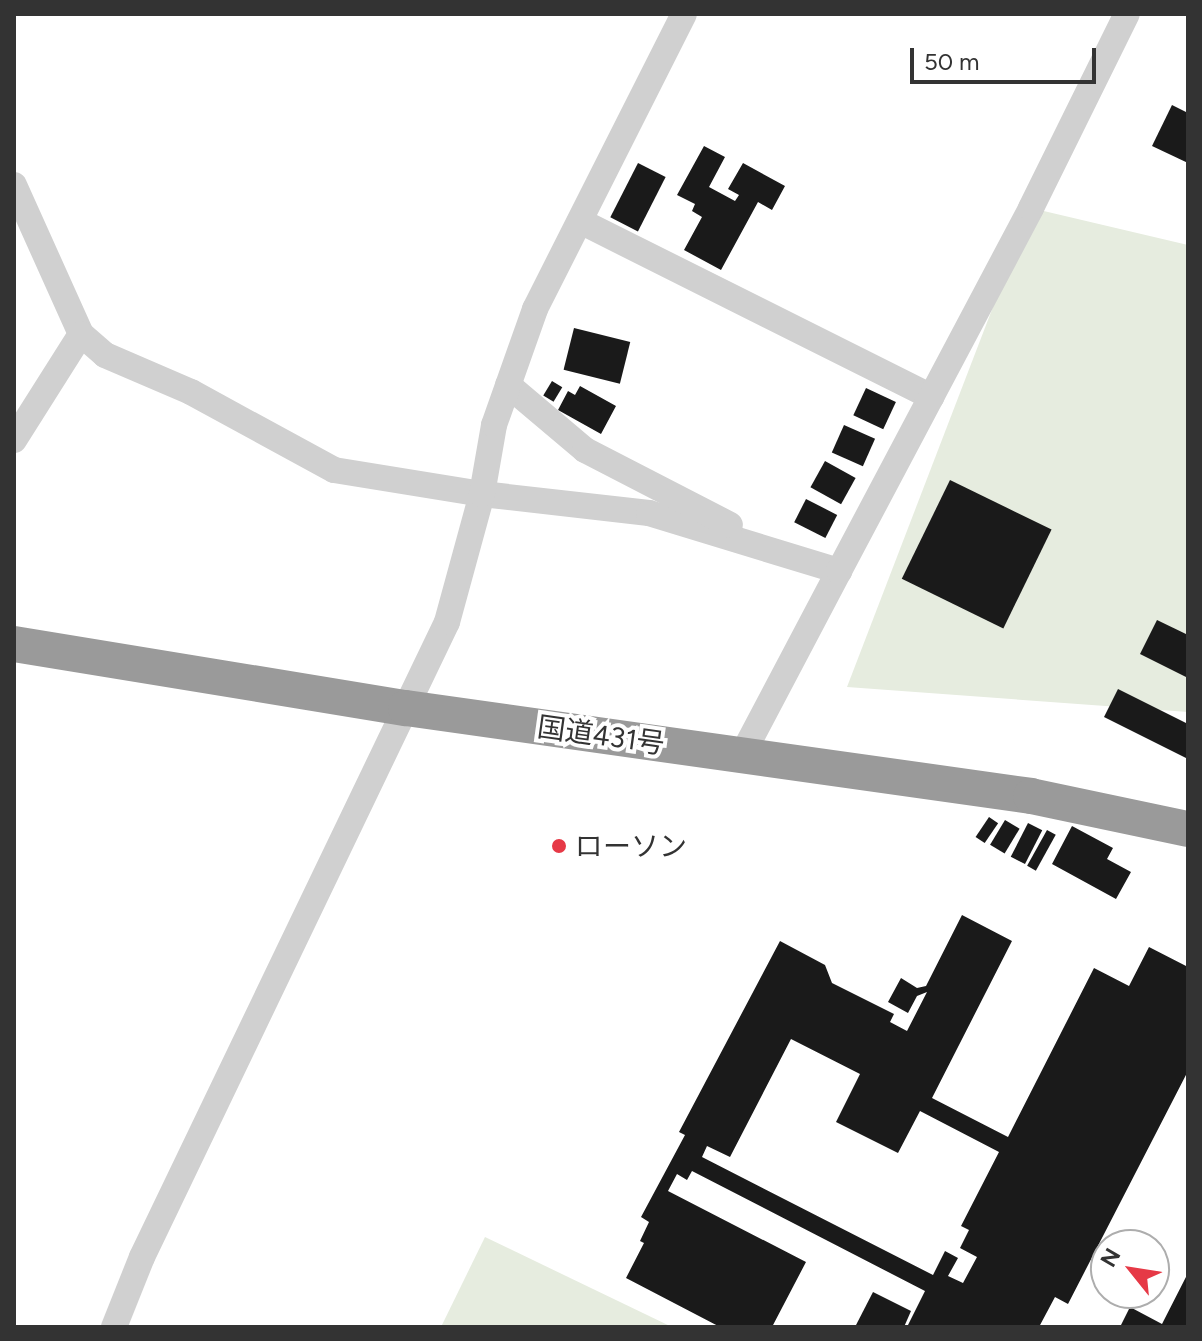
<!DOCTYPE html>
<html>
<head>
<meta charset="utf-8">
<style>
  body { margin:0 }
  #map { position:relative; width:1202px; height:1341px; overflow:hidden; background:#fff; font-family:Figtree,"Noto Sans JP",sans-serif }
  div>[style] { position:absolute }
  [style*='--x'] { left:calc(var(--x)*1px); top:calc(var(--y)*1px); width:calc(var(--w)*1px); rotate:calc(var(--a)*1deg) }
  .green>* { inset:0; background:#e6ecdf }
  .building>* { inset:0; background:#1a1a1a; transform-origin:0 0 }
  .minor>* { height:26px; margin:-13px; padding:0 13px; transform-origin:13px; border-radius:13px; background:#d0d0d0 }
  .highway>* { height:36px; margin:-18px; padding:0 18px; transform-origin:18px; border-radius:18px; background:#9a9a9a }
  .dots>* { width:22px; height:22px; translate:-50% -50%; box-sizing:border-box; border:4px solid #fff; border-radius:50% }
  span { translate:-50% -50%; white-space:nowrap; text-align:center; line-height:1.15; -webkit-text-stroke:8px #fff; paint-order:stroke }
  .street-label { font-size:28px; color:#333 }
  .poi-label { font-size:28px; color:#333 }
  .left { translate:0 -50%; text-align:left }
  .frame { position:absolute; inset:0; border:16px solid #333; pointer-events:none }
  .north { position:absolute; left:1090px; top:1229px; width:80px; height:80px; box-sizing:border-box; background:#fff; border:2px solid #adadad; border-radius:50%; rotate:300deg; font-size:22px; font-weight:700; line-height:32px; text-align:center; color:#333 }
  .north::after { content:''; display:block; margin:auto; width:28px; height:36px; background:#e63946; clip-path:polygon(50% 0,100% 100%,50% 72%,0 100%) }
  .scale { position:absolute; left:910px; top:48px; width:186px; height:36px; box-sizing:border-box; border:4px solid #333; border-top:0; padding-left:10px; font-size:24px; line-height:28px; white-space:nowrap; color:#333; -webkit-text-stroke:6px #fff; paint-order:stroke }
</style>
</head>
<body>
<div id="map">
  <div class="green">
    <i style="clip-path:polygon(1031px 208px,1188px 245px,1188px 712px,847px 687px)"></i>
    <i style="clip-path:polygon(485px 1237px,672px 1327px,441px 1327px)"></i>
  </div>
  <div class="building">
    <i style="clip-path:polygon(1172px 105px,1188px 113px,1188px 163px,1152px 146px)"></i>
    <i style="clip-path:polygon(704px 146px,725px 157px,709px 187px,735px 201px,739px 195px,728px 189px,743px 163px,785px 186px,772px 210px,758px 202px,721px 270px,684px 250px,702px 217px,692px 211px,695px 204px,677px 195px)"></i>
    <i style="left:638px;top:163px;width:31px;height:61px;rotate:27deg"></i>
    <i style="left:574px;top:328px;width:58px;height:43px;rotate:14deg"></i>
    <i style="left:552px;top:381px;width:12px;height:17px;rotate:31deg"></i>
    <i style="clip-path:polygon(580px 386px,616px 406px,601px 434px,558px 410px,568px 391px,575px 395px)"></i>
    <i style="left:866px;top:388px;width:33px;height:30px;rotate:25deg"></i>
    <i style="left:844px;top:425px;width:34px;height:30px;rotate:24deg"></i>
    <i style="left:825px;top:461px;width:35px;height:30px;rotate:29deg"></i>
    <i style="left:950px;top:480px;width:113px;height:110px;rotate:26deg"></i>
    <i style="left:806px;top:499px;width:35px;height:26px;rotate:27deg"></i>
    <i style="clip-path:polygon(1157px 620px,1188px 635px,1188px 678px,1140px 654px)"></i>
    <i style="clip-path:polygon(1118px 689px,1188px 724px,1188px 759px,1104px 717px)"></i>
    <i style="left:989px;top:817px;width:11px;height:24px;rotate:34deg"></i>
    <i style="left:1005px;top:820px;width:17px;height:29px;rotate:31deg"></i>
    <i style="left:1028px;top:823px;width:16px;height:38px;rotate:27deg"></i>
    <i style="clip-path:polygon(1072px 826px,1113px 848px,1107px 859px,1131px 872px,1116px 899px,1052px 864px)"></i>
    <i style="left:1047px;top:830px;width:10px;height:41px;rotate:29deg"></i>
    <i style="clip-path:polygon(evenodd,962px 915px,1012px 941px,932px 1098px,1008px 1137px,1094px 968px,1129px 986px,1149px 947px,1188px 967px,1188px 1071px,1068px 1304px,1055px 1297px,1039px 1327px,907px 1327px,925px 1291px,692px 1171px,687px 1180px,677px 1174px,668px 1191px,806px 1262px,772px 1327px,720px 1327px,626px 1278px,644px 1243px,640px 1241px,649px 1222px,641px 1217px,685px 1135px,679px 1132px,780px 941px,825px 965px,832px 983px,894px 1014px,890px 1022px,907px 1031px,927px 992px,917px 996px,908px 1013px,888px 1002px,901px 978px,917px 988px,926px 986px,962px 915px,791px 1039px,860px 1074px,836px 1122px,898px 1153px,920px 1111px,999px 1152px,961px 1226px,969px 1230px,960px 1248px,977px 1257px,963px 1283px,948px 1276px,958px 1258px,945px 1251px,933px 1275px,702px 1157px,707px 1146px,730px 1157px,791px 1039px)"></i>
    <i style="clip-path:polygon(1188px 1273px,1188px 1327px,1120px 1327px,1130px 1307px,1162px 1324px)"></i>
    <i style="clip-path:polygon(873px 1292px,911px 1311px,904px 1327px,855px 1327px)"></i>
  </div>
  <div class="minor">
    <i style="--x:14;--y:185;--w:163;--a:65.8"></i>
    <i style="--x:81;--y:334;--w:32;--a:41"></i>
    <i style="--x:105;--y:355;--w:94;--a:23.3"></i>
    <i style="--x:191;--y:392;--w:163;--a:28.6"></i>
    <i style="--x:334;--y:470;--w:150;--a:9.2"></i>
    <i style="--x:482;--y:494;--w:168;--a:6.5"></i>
    <i style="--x:649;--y:513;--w:199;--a:17"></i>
    <i style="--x:839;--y:571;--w:208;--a:117.8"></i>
    <i style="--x:580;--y:221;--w:393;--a:26.6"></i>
    <i style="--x:508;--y:385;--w:101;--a:40.2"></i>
    <i style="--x:585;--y:450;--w:163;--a:27.3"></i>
    <i style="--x:14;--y:440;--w:125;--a:-57.7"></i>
    <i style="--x:839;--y:571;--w:411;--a:-62.1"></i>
    <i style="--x:1031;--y:208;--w:216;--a:-63.7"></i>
    <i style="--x:114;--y:1327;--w:75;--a:-68.2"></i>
    <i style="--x:142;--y:1257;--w:704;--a:-64.34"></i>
    <i style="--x:447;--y:622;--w:133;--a:-74.7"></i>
    <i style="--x:482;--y:494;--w:70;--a:-80.1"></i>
    <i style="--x:494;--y:425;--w:123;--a:-70.5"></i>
    <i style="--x:535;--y:309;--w:330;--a:-63.2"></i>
  </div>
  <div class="highway">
    <i style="--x:14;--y:644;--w:397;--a:9.3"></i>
    <i style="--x:406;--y:708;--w:631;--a:8.01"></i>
    <i style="--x:1031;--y:796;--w:160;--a:11.9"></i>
  </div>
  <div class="dots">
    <i style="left:559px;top:846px;background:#e63946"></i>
  </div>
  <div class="street-label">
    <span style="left:601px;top:735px;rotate:8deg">国道431号</span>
  </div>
  <div class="poi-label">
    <span class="left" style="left:575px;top:846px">ローソン</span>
  </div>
  <div class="frame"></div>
  <div class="north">N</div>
  <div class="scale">50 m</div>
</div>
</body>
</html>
